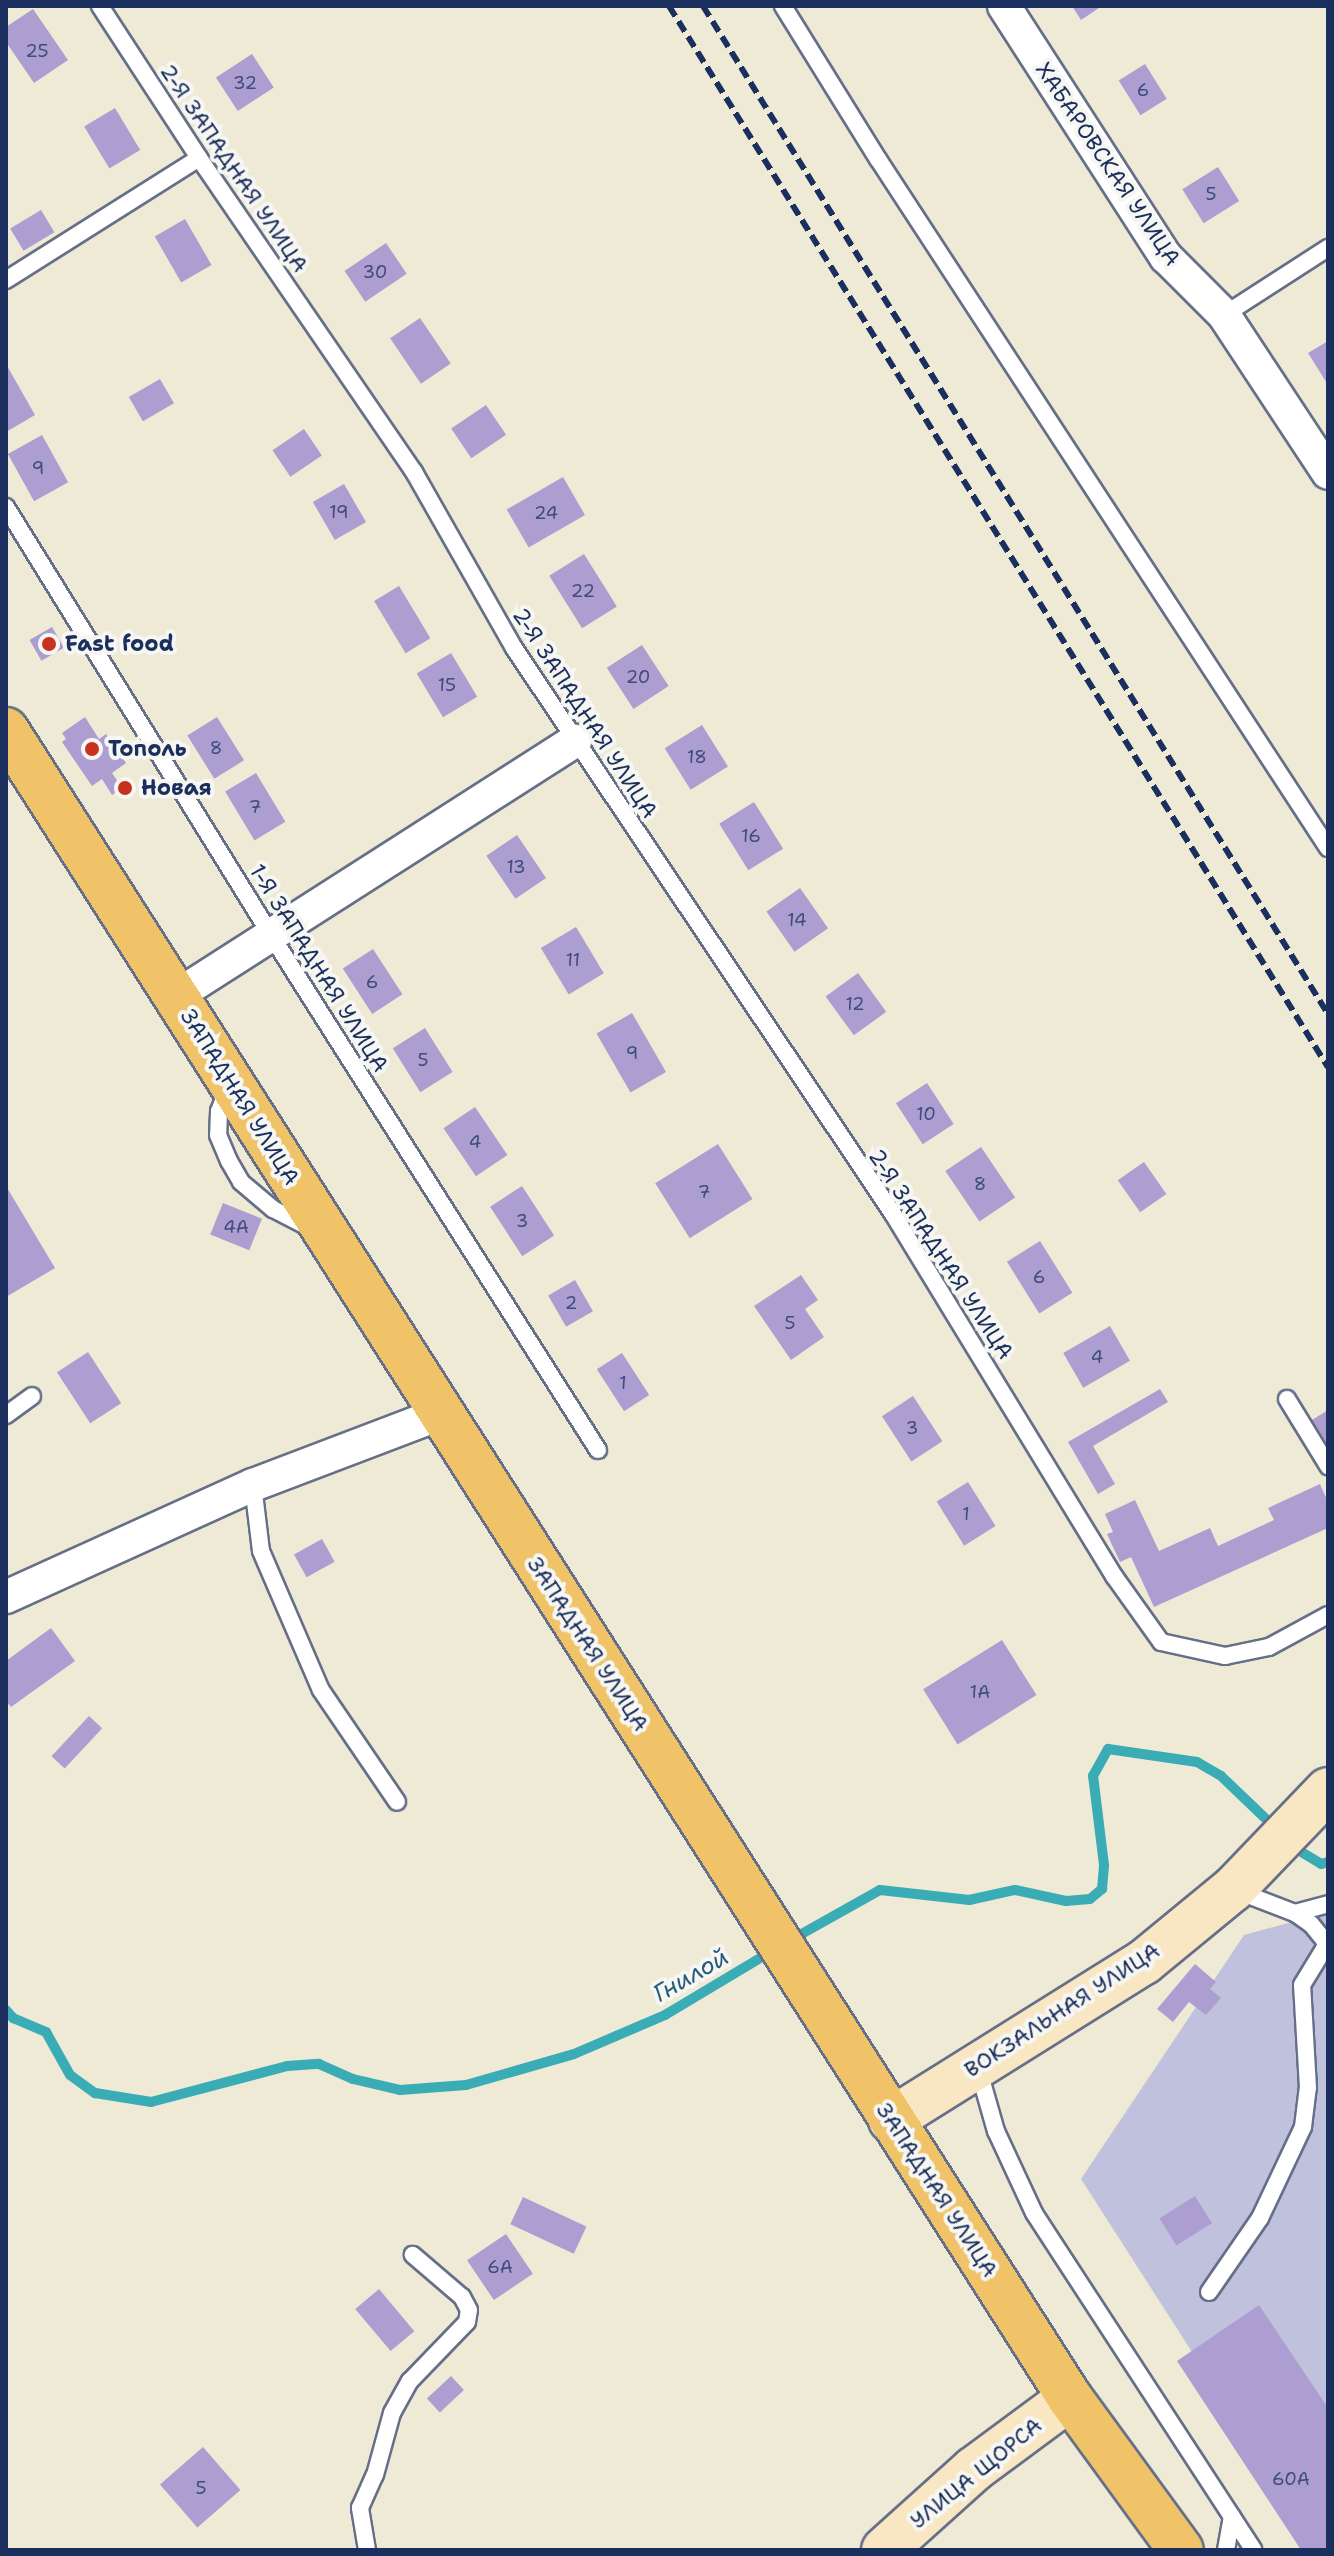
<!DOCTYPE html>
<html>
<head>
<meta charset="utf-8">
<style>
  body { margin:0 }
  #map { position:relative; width:1334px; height:2556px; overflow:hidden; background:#efead6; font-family:"Shantell Sans",sans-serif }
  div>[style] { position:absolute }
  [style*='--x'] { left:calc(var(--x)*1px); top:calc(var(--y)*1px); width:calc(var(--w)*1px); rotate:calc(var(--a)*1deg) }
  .industrial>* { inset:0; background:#c0c2dd }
  .stream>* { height:10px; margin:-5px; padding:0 5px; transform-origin:5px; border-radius:5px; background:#3aacb5 }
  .building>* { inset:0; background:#ac9ed1; transform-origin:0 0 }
  .roads { filter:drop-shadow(2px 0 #657088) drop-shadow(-2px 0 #657088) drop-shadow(0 2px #657088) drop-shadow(0 -2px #657088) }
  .lane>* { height:16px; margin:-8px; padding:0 8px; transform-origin:8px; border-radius:8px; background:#fff }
  .street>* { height:32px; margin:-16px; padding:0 16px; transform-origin:16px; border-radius:16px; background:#fff }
  .secondary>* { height:44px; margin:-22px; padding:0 22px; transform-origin:22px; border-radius:22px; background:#f9e7c3 }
  .primary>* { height:44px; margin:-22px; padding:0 22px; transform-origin:22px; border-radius:22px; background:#f0c369 }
  .rail>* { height:6px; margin-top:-3px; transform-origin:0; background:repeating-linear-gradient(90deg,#1b2f5e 0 12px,transparent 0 18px) }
  .dots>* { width:22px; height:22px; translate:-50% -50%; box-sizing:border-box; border:4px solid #f6f6f2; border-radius:50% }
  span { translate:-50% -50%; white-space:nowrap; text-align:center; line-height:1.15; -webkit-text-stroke:8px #f6f6f2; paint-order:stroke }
  .number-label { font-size:18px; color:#3f4b7b }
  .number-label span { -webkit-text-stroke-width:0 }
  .street-label { font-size:22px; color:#1b2f5e }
  .poi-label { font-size:22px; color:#1b2f5e; font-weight:700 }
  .left { translate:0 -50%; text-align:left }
  .water-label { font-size:24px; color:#265b7c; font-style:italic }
  .frame { position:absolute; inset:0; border:8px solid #1b2f5e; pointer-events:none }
</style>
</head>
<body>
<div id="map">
  <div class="industrial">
    <i style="clip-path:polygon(1328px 1912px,1328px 2550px,1319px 2550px,1081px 2179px,1244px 1935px)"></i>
  </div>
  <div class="stream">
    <i style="--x:1303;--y:1853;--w:21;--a:31"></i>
    <i style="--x:1321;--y:1864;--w:7;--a:-16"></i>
    <i style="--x:789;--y:1941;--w:104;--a:-29.3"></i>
    <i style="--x:880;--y:1890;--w:90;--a:6.4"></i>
    <i style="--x:969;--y:1900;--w:47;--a:-12.3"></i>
    <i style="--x:1015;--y:1890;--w:52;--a:12.2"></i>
    <i style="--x:1066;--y:1901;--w:24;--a:-5"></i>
    <i style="--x:1090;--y:1899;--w:16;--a:-40"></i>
    <i style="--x:1102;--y:1889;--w:24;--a:-85"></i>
    <i style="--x:1104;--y:1865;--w:90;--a:-97"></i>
    <i style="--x:1093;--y:1776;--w:31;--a:-61"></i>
    <i style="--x:1108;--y:1749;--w:90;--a:8.3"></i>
    <i style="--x:1197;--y:1762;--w:28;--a:30"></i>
    <i style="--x:1221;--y:1776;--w:61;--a:43.7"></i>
    <i style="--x:6;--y:2010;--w:11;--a:49"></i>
    <i style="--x:13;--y:2018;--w:36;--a:23"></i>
    <i style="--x:46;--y:2032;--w:49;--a:60.8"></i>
    <i style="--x:70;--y:2075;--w:31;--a:36"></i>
    <i style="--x:95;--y:2093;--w:57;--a:9.1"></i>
    <i style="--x:151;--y:2102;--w:141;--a:-14.8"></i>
    <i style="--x:287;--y:2066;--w:32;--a:-4"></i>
    <i style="--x:319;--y:2064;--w:37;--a:24"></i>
    <i style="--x:353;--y:2079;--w:48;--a:13.2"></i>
    <i style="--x:400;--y:2090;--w:66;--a:-4.3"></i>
    <i style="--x:466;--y:2085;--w:112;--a:-16"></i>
    <i style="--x:574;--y:2054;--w:99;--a:-23.2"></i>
    <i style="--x:665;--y:2015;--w:125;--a:-30.9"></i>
  </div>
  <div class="building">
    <i style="clip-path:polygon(1072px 6px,1102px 6px,1081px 20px)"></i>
    <i style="clip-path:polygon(33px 9px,68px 60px,34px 83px,6px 42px,6px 27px)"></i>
    <i style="left:252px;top:54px;width:40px;height:43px;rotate:57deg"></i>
    <i style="left:1145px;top:64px;width:41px;height:31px;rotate:58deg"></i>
    <i style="left:115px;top:108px;width:49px;height:36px;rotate:59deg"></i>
    <i style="left:1218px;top:167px;width:40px;height:42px;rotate:58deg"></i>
    <i style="left:41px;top:210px;width:26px;height:36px;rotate:59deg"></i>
    <i style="left:185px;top:219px;width:53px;height:35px;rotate:60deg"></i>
    <i style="left:386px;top:243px;width:37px;height:50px;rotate:56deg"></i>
    <i style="left:420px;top:318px;width:55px;height:36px;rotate:56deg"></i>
    <i style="clip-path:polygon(1328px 341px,1328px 385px,1308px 353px)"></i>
    <i style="clip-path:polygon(6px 364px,35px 415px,6px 432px)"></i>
    <i style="left:160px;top:379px;width:28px;height:36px;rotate:60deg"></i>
    <i style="left:486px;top:405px;width:36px;height:42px;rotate:56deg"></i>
    <i style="left:304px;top:429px;width:32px;height:38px;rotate:56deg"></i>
    <i style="left:42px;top:435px;width:54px;height:39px;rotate:61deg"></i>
    <i style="left:563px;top:477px;width:44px;height:65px;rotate:60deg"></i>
    <i style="left:344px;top:484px;width:44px;height:36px;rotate:60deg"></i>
    <i style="left:584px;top:554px;width:62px;height:41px;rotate:58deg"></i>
    <i style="left:399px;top:586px;width:61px;height:29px;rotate:59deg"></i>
    <i style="left:52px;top:627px;width:24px;height:26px;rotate:60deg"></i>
    <i style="left:642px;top:645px;width:49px;height:42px;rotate:57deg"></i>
    <i style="left:451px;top:653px;width:51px;height:40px;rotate:59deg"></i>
    <i style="clip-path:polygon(85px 717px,99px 739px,106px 734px,126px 763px,112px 773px,122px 788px,112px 795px,102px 779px,92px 786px,62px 742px,66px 739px,62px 733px)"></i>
    <i style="left:217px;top:717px;width:51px;height:35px;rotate:58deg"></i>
    <i style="left:702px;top:725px;width:49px;height:44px;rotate:58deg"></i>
    <i style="left:256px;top:773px;width:57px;height:36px;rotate:59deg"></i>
    <i style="left:754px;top:802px;width:55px;height:41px;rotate:58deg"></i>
    <i style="left:517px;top:835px;width:52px;height:37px;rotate:56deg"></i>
    <i style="left:800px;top:888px;width:49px;height:41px;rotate:55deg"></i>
    <i style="left:576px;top:927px;width:54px;height:41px;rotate:59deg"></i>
    <i style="left:373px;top:949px;width:54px;height:36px;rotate:57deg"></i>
    <i style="left:858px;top:973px;width:48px;height:40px;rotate:54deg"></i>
    <i style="left:632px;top:1013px;width:68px;height:41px;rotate:60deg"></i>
    <i style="left:425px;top:1028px;width:52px;height:38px;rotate:58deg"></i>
    <i style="left:927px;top:1083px;width:49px;height:37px;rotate:57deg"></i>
    <i style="left:475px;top:1107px;width:58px;height:38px;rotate:56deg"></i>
    <i style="left:718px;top:1144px;width:65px;height:74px;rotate:58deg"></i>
    <i style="left:981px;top:1147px;width:61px;height:43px;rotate:56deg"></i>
    <i style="left:1144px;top:1162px;width:39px;height:32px;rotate:55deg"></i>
    <i style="clip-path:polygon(6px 1186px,55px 1268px,6px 1297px)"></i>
    <i style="left:522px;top:1186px;width:59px;height:38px;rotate:57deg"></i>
    <i style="left:223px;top:1203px;width:42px;height:34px;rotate:22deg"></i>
    <i style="left:1040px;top:1241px;width:61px;height:39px;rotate:58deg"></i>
    <i style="clip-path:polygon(801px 1275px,818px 1300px,805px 1309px,824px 1337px,791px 1360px,754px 1306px)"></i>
    <i style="left:575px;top:1280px;width:36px;height:31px;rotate:60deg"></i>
    <i style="left:1110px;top:1326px;width:40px;height:54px;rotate:60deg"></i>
    <i style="left:88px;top:1352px;width:61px;height:37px;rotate:57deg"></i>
    <i style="left:622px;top:1353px;width:50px;height:30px;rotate:57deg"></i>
    <i style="clip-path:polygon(1160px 1389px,1168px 1402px,1093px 1446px,1115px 1484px,1098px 1494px,1068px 1442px)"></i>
    <i style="left:913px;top:1396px;width:54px;height:37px;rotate:57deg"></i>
    <i style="clip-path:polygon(1328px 1410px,1328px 1445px,1312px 1420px)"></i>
    <i style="left:968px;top:1482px;width:52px;height:37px;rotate:58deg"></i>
    <i style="clip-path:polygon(1320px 1484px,1328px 1502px,1328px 1528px,1154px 1607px,1131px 1557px,1120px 1562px,1107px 1534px,1113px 1532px,1105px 1514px,1135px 1500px,1159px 1551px,1210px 1528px,1218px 1546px,1274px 1520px,1268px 1508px)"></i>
    <i style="left:322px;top:1539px;width:26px;height:32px;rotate:61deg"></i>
    <i style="clip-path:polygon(51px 1628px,75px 1661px,11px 1707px,6px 1701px,6px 1661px)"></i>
    <i style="left:1002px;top:1640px;width:65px;height:93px;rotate:58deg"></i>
    <i style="left:89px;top:1716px;width:18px;height:55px;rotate:43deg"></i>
    <i style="clip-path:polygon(1195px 1964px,1216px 1982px,1210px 1989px,1221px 1998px,1206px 2015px,1189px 2002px,1173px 2022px,1157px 2009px)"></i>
    <i style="left:1195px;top:2196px;width:32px;height:42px;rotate:58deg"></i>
    <i style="left:523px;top:2197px;width:70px;height:30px;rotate:25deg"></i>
    <i style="left:506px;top:2234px;width:48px;height:47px;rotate:56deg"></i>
    <i style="left:379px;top:2289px;width:55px;height:31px;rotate:50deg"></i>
    <i style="clip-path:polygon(1259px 2305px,1328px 2408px,1328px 2550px,1301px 2550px,1177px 2361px)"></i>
    <i style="left:451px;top:2376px;width:19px;height:33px;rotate:47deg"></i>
    <i style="left:203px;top:2447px;width:57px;height:57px;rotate:49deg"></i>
  </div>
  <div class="roads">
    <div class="lane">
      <i style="--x:100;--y:6;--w:181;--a:56.9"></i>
      <i style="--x:199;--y:158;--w:381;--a:55.6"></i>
      <i style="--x:414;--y:472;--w:202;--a:60.4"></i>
      <i style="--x:514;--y:648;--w:681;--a:56.19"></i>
      <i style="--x:893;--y:1214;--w:424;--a:58.6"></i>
      <i style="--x:1114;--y:1576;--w:81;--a:54.5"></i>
      <i style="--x:1161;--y:1642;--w:66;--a:12.3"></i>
      <i style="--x:1225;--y:1656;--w:45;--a:-11.6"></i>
      <i style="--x:1269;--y:1647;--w:67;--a:-28.5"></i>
      <i style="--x:783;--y:6;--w:180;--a:58.2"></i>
      <i style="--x:878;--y:159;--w:823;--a:56.85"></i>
      <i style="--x:6;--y:280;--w:228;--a:-32.3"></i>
      <i style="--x:1224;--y:315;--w:124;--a:-32.8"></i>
      <i style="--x:6;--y:507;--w:503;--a:58.24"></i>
      <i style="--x:271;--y:935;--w:610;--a:57.59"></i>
      <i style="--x:228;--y:1088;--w:25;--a:111"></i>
      <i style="--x:219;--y:1111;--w:24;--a:92"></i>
      <i style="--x:218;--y:1135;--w:28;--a:67"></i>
      <i style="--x:229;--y:1161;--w:24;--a:60"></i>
      <i style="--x:241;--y:1182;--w:42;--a:40.2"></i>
      <i style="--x:273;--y:1209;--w:42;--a:27.2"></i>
      <i style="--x:1287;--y:1399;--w:79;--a:58.5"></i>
      <i style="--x:6;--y:1415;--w:32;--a:-36"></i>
      <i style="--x:253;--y:1485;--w:66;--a:83.1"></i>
      <i style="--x:261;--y:1551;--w:151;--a:66.7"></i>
      <i style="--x:321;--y:1690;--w:135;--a:55.8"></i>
      <i style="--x:1235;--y:1890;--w:64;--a:21"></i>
      <i style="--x:1295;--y:1913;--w:19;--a:35"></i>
      <i style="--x:1311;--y:1924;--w:27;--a:51"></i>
      <i style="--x:1295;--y:1913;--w:34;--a:-15"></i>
      <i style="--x:978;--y:2068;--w:66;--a:74.1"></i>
      <i style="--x:996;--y:2131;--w:90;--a:65.1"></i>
      <i style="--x:1034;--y:2213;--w:402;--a:56.9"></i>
      <i style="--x:1209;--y:2292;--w:90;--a:-55.4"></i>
      <i style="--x:1260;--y:2218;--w:101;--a:-64.7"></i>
      <i style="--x:1303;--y:2127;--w:39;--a:-83"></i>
      <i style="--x:1308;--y:2088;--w:103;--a:-93.3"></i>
      <i style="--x:1302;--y:1985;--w:48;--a:-58.6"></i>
      <i style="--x:367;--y:2550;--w:43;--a:-99.5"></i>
      <i style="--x:360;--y:2508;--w:36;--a:-66"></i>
      <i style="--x:375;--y:2475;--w:64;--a:-74.7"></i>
      <i style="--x:392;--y:2413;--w:37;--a:-61"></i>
      <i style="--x:410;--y:2381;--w:82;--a:-46"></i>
      <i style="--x:467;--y:2322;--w:12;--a:-81"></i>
      <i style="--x:469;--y:2310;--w:15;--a:-118"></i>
      <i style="--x:462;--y:2297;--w:65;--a:-139.4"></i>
      <i style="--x:1226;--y:2550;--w:34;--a:-80"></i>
    </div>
    <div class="street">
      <i style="--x:1004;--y:6;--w:299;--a:57.2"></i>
      <i style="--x:1166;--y:257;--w:82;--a:45"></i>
      <i style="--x:1224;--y:315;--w:189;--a:56.6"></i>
      <i style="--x:176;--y:996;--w:474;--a:-32.6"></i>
      <i style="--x:6;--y:1597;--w:271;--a:-24.4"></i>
      <i style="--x:253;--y:1485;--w:200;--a:-20.8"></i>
    </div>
    <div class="secondary">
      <i style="--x:891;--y:2120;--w:298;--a:-32"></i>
      <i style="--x:1144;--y:1962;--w:115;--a:-39.4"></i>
      <i style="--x:1233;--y:1889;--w:137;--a:-46.2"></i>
      <i style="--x:884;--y:2550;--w:121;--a:-42"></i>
      <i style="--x:974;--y:2469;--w:119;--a:-36.5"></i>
    </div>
    <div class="primary">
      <i style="--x:6;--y:730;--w:1978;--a:57.47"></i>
      <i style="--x:1070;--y:2398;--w:188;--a:53.9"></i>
    </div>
  </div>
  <div class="rail">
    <i style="--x:669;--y:6;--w:1249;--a:58.16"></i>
    <i style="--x:703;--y:6;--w:1186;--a:58.2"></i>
  </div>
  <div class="dots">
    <i style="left:49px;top:644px;background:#c8321e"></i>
    <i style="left:92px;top:749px;background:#c8321e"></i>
    <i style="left:125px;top:788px;background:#c8321e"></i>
  </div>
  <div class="number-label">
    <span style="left:37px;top:51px">25</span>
    <span style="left:245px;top:83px">32</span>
    <span style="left:1143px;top:90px">6</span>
    <span style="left:1211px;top:194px">5</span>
    <span style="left:375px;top:272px">30</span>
    <span style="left:38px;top:468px">9</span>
    <span style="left:339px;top:512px">19</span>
    <span style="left:546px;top:513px">24</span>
    <span style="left:583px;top:591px">22</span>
    <span style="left:638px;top:677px">20</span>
    <span style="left:447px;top:685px">15</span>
    <span style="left:216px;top:748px">8</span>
    <span style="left:697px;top:757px">18</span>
    <span style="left:255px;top:807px">7</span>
    <span style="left:751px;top:836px">16</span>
    <span style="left:516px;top:867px">13</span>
    <span style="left:797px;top:920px">14</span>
    <span style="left:573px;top:960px">11</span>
    <span style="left:372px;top:982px">6</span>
    <span style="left:855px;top:1004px">12</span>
    <span style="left:632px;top:1053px">9</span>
    <span style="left:423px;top:1060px">5</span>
    <span style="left:926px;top:1114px">10</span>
    <span style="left:475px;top:1142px">4</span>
    <span style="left:980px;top:1184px">8</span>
    <span style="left:704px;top:1192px">7</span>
    <span style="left:522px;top:1221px">3</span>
    <span style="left:236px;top:1227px">4А</span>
    <span style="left:1039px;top:1277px">6</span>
    <span style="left:571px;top:1303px">2</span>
    <span style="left:790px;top:1323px">5</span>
    <span style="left:1097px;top:1357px">4</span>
    <span style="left:623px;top:1383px">1</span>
    <span style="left:912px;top:1428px">3</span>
    <span style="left:966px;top:1514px">1</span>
    <span style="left:980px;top:1692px">1А</span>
    <span style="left:500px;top:2267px">6А</span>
    <span style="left:1291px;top:2479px">60А</span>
    <span style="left:201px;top:2488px">5</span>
  </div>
  <div class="street-label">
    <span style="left:1108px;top:164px;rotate:56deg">ХАБАРОВСКАЯ УЛИЦА</span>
    <span style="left:234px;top:168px;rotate:56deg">2-Я ЗАПАДНАЯ УЛИЦА</span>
    <span style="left:585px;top:713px;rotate:57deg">2-Я ЗАПАДНАЯ УЛИЦА</span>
    <span style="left:319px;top:968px;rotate:58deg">1-Я ЗАПАДНАЯ УЛИЦА</span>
    <span style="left:240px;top:1097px;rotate:58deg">ЗАПАДНАЯ УЛИЦА</span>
    <span style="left:941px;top:1254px;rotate:57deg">2-Я ЗАПАДНАЯ УЛИЦА</span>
    <span style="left:588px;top:1644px;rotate:57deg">ЗАПАДНАЯ УЛИЦА</span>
    <span style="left:1062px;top:2010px;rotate:-33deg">ВОКЗАЛЬНАЯ УЛИЦА</span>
    <span style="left:937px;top:2190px;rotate:57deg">ЗАПАДНАЯ УЛИЦА</span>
    <span style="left:976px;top:2473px;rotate:-39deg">УЛИЦА ЩОРСА</span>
  </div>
  <div class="poi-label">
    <span class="left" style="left:65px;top:644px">Fast food</span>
    <span class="left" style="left:108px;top:749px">Тополь</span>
    <span class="left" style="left:141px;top:788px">Новая</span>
  </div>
  <div class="water-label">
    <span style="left:691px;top:1976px;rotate:-30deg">Гнилой</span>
  </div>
  <div class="frame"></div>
</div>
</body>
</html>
